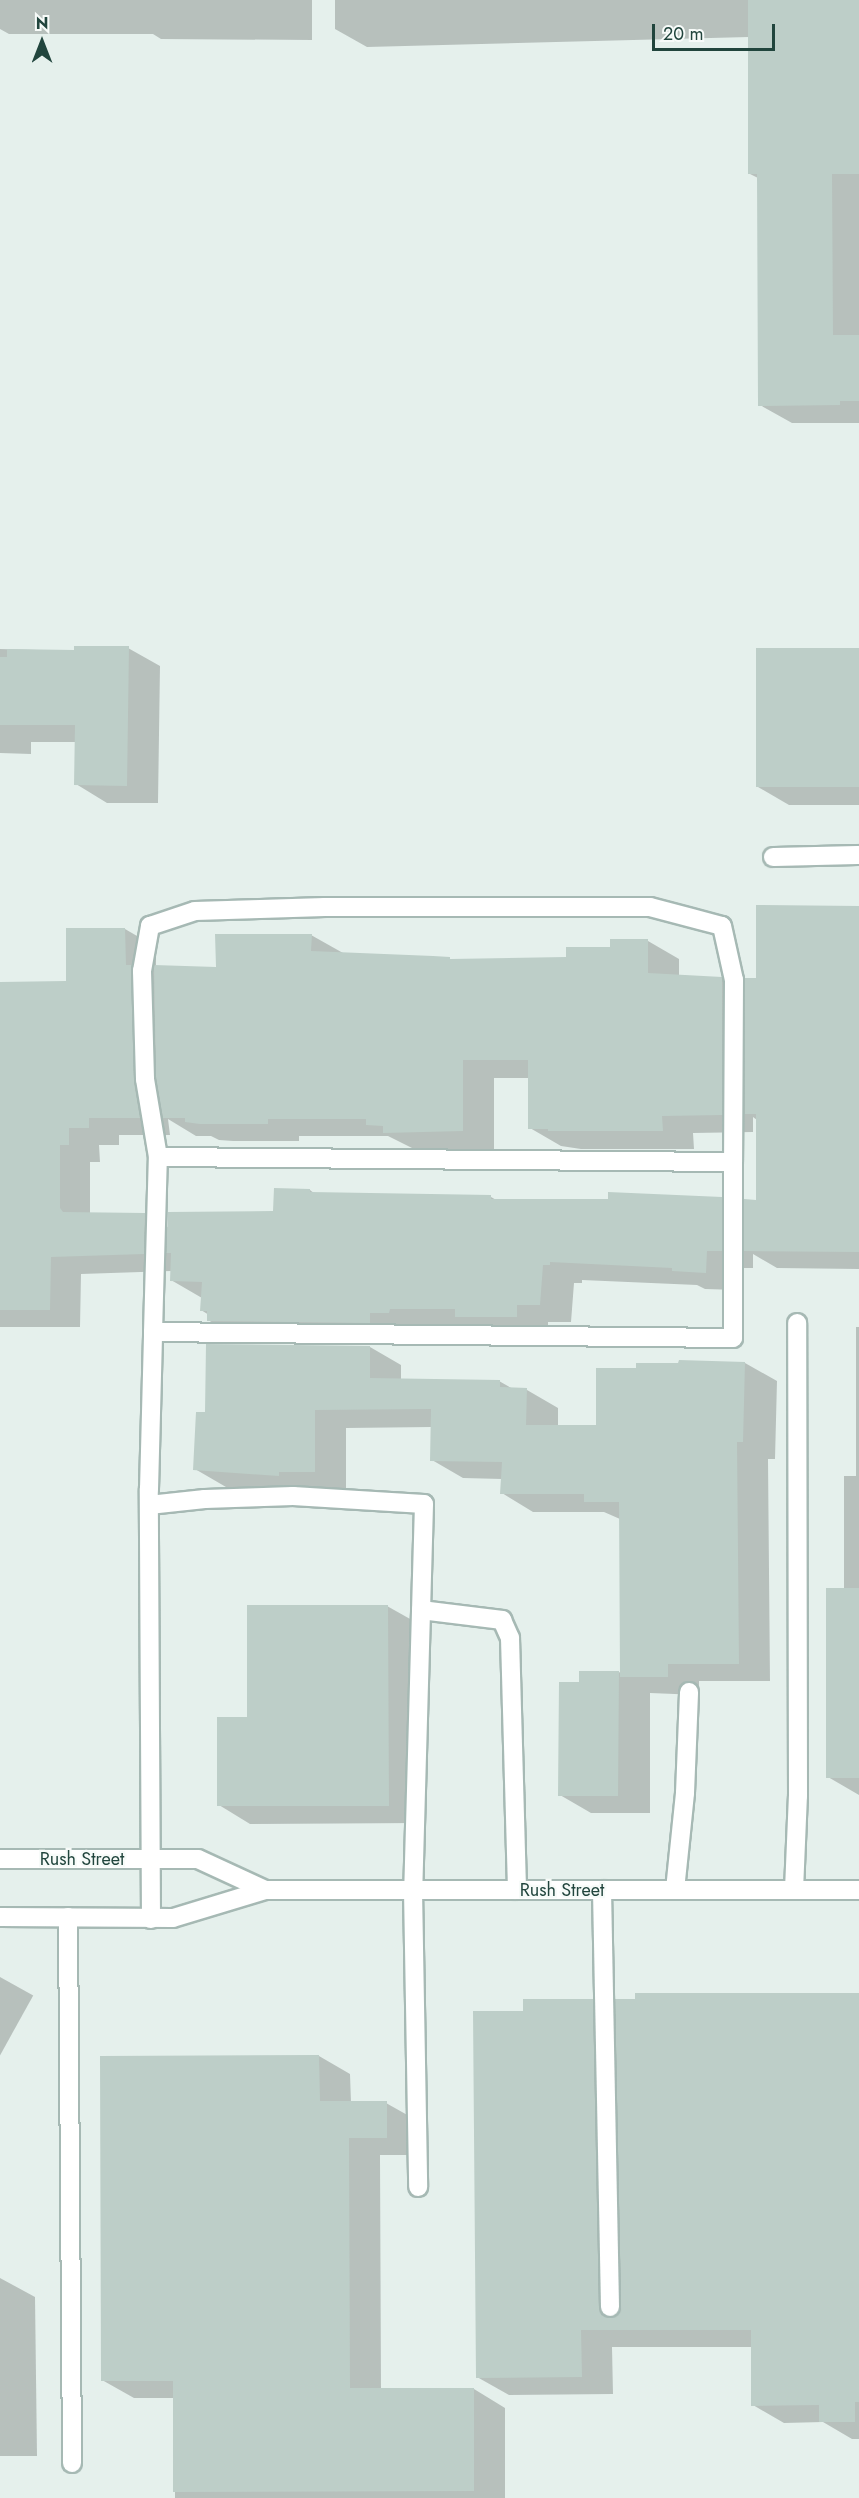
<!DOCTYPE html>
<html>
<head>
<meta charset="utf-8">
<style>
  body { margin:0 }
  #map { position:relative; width:859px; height:2498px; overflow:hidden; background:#e5f0ec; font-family:Jost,sans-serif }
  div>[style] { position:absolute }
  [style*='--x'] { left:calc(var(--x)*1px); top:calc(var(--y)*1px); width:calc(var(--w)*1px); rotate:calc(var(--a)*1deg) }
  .shadow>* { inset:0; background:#0003; transform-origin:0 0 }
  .building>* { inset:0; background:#bdcec8; transform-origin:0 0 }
  .roads { filter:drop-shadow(2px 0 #a6b9b4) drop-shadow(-2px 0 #a6b9b4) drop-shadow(0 2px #a6b9b4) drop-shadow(0 -2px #a6b9b4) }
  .lane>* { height:18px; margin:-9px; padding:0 9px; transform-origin:9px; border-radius:9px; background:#fff }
  .secondary>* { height:18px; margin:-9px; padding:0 9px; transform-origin:9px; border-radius:9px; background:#fff }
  span { translate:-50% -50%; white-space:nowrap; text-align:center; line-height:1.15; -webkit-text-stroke:4.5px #f7fbf9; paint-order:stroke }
  .street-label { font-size:18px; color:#21453d }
  .north { position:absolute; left:12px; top:12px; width:60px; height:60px; -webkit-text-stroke:4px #f7fbf9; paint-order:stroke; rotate:0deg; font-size:16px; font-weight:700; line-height:24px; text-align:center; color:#21453d }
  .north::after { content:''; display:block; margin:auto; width:21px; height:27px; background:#21453d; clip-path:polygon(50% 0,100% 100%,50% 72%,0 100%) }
  .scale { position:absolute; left:652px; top:24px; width:123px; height:27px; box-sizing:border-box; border:3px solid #21453d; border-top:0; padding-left:8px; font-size:18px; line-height:21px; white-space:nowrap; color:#21453d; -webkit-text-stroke:4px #f7fbf9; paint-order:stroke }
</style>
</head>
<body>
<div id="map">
  <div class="shadow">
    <i style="clip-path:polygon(0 0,312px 0,312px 40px,161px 39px,153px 34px,9px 34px,0 29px)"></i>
    <i style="clip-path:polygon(335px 0,859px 0,859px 423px,792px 423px,760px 405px,758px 178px,750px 174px,749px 37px,367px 47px,335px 29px)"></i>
    <i style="clip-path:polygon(128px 648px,160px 666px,158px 803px,107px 803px,76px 784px,76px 742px,31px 742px,31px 754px,0 753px,0 649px,75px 651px)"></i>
    <i style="clip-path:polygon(859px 650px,859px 805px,789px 805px,758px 787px)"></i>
    <i style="clip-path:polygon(evenodd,859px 907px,859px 1269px,777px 1268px,753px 1254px,753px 1268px,738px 1268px,737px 1290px,705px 1289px,697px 1285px,582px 1280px,582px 1283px,574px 1283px,571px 1322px,548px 1322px,548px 1334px,240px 1339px,208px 1320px,209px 1315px,201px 1310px,202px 1298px,171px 1280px,171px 1271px,81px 1274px,80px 1327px,0 1327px,0 984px,68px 983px,125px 929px,156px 947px,156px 967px,217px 968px,311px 935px,343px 953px,453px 961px,567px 959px,648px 941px,679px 959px,679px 976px,721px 978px,746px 993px,758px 980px,859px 907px,494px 1078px,529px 1078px,530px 1128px,561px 1146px,581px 1149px,694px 1149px,693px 1133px,753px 1132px,753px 1117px,757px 1120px,757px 1201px,746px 1213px,721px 1199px,498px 1201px,491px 1197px,315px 1194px,310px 1190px,276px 1189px,275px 1213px,169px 1228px,145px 1214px,90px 1213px,90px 1162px,100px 1162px,99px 1145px,119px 1145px,119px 1135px,170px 1135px,168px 1119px,196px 1136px,211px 1136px,219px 1140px,233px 1141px,299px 1141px,299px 1136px,388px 1136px,416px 1150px,494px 1149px,494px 1078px)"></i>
    <i style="clip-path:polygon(856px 1327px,859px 1327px,859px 1795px,828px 1777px,844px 1589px,844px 1476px,856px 1476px)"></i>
    <i style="clip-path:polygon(370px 1347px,401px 1365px,401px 1380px,499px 1381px,513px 1389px,527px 1390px,558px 1408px,558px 1426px,598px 1426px,637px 1369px,680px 1364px,680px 1362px,745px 1363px,777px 1381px,775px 1459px,768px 1459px,770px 1681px,699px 1681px,699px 1695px,650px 1693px,650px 1813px,591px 1813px,560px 1795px,581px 1683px,619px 1672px,622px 1674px,620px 1519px,604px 1512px,533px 1512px,502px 1493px,502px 1479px,463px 1478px,432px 1460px,432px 1427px,346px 1428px,346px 1489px,310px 1489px,310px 1493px,226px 1487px,195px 1469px,206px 1414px)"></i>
    <i style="clip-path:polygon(387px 1606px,419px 1624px,420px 1823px,250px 1824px,219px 1805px)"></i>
    <i style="left:0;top:1977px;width:38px;height:243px;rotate:29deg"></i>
    <i style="clip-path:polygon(859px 1994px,859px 2439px,852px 2439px,823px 2422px,784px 2423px,753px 2405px,752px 2347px,612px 2347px,613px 2394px,509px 2395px,477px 2377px,525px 2013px,592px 2000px,617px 2015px)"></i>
    <i style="clip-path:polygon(319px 2056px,350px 2074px,351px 2103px,386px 2103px,418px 2121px,418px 2155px,380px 2155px,381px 2390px,474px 2389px,505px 2408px,505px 2498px,175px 2498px,175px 2398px,134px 2398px,102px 2380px)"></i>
    <i style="clip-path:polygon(0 2278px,35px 2297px,37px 2456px,0 2456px)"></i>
  </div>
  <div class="building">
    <i style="clip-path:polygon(748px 0,859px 0,859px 174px,832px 174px,833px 335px,859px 335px,859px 401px,840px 401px,840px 405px,758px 406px,757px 174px,748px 174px)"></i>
    <i style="clip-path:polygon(74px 646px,129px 646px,127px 786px,74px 785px,75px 725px,0 725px,0 657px,7px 657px,7px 649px,74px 650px)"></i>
    <i style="left:756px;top:648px;width:103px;height:139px"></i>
    <i style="clip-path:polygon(756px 905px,859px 906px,859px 1252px,744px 1251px,744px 1199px,756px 1200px,756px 1114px,745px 1114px,745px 978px,756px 978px)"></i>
    <i style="clip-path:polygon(66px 928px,125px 928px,126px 965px,132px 965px,134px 1079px,140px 1118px,89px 1118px,89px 1128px,69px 1128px,69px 1145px,60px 1145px,60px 1208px,63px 1212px,145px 1213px,144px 1254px,51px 1257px,50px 1310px,0 1310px,0 982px,66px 981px)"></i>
    <i style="clip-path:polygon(215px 934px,312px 934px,311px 951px,433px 956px,450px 957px,450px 959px,566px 957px,566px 947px,610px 947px,610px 939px,648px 939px,648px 973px,722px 977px,722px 1115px,662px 1116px,663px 1131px,548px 1131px,548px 1129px,528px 1129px,528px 1060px,463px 1060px,463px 1131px,383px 1133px,383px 1126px,366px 1125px,366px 1119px,268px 1119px,268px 1124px,200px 1124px,185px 1122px,185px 1118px,163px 1118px,156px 1078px,154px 965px,216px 967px)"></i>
    <i style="clip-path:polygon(274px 1188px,310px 1189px,310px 1192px,491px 1195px,491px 1199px,608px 1199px,608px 1192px,722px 1197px,722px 1251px,707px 1251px,706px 1273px,672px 1271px,672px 1268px,550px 1262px,550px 1265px,543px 1265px,540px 1305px,517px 1305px,517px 1317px,455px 1317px,455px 1309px,390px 1309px,389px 1313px,370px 1313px,370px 1323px,207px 1321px,207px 1311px,200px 1311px,202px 1282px,170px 1281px,171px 1253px,166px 1253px,168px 1212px,273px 1211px)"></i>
    <i style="clip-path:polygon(206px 1344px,370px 1346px,370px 1378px,500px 1380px,500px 1387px,527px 1388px,526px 1425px,596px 1425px,596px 1368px,636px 1368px,636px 1363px,678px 1363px,679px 1360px,745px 1362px,743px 1442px,737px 1442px,739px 1664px,668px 1664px,668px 1677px,620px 1677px,619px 1502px,584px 1502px,584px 1494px,500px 1494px,502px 1462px,430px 1461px,431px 1409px,315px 1410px,315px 1472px,279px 1472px,279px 1476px,193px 1470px,196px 1412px,205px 1412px)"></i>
    <i style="left:826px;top:1588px;width:33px;height:190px"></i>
    <i style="clip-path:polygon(247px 1605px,388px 1605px,389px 1806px,217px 1806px,217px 1717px,247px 1717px)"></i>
    <i style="clip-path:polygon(579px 1671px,619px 1671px,618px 1796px,558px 1796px,559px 1682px,579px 1682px)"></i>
    <i style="clip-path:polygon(635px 1993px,859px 1993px,859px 2402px,855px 2402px,855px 2422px,819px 2422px,819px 2405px,751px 2406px,751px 2330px,581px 2330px,582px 2377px,476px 2378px,473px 2011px,523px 2011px,523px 1999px,593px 1999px,599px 2307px,604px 2316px,611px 2318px,620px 2313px,621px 2307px,615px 1999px,635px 1999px)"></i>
    <i style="clip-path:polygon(319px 2055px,320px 2101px,387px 2101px,387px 2138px,349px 2138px,350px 2388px,474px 2388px,474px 2491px,173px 2492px,173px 2381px,101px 2381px,100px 2056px)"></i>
  </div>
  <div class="roads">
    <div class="lane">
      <i style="--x:773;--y:857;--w:86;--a:-1.3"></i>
      <i style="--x:158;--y:1157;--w:79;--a:-99.5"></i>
      <i style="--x:145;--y:1079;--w:108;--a:-91.6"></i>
      <i style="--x:142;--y:971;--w:46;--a:-79.9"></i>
      <i style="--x:150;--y:926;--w:47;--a:-18.4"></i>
      <i style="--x:195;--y:911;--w:130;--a:-1.8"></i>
      <i style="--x:325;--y:907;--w:325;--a:0"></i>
      <i style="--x:650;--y:907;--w:74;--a:14.8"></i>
      <i style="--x:722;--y:926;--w:55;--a:77.5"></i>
      <i style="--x:734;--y:980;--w:182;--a:90.3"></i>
      <i style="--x:149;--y:1505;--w:56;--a:-6.1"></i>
      <i style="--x:205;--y:1499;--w:88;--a:-2"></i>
      <i style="--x:293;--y:1496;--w:131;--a:3.5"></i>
      <i style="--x:424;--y:1504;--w:386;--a:91.6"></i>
      <i style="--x:413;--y:1890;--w:297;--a:89"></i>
      <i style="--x:421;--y:1610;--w:82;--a:7"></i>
      <i style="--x:502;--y:1620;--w:20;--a:66"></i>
      <i style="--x:510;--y:1638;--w:252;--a:88.4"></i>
      <i style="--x:602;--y:1890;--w:417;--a:88.9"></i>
      <i style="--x:675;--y:1890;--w:98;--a:-84.1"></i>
      <i style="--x:685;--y:1793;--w:101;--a:-87.7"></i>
      <i style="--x:794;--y:1890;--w:94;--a:-87.6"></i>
      <i style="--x:798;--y:1796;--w:473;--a:-90.1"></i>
      <i style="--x:68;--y:1917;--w:546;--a:89.58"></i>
      <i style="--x:151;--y:1919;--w:430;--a:-90.3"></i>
      <i style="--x:149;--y:1489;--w:157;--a:-88.5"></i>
      <i style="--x:153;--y:1332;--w:175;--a:-88.4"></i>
      <i style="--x:158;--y:1157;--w:575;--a:0.5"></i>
      <i style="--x:733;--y:1162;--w:176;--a:90"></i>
      <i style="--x:733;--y:1338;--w:580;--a:-179.41"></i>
    </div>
    <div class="secondary">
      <i style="--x:0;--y:1859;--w:198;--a:0"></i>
      <i style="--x:198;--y:1859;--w:74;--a:24.8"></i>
      <i style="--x:0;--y:1917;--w:173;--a:0.3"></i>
      <i style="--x:173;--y:1918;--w:96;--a:-16.9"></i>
      <i style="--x:265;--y:1890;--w:594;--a:0"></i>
    </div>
  </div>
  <div class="street-label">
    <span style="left:82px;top:1859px">Rush Street</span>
    <span style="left:562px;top:1890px">Rush Street</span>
  </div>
  <div class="north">N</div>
  <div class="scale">20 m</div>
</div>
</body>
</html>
